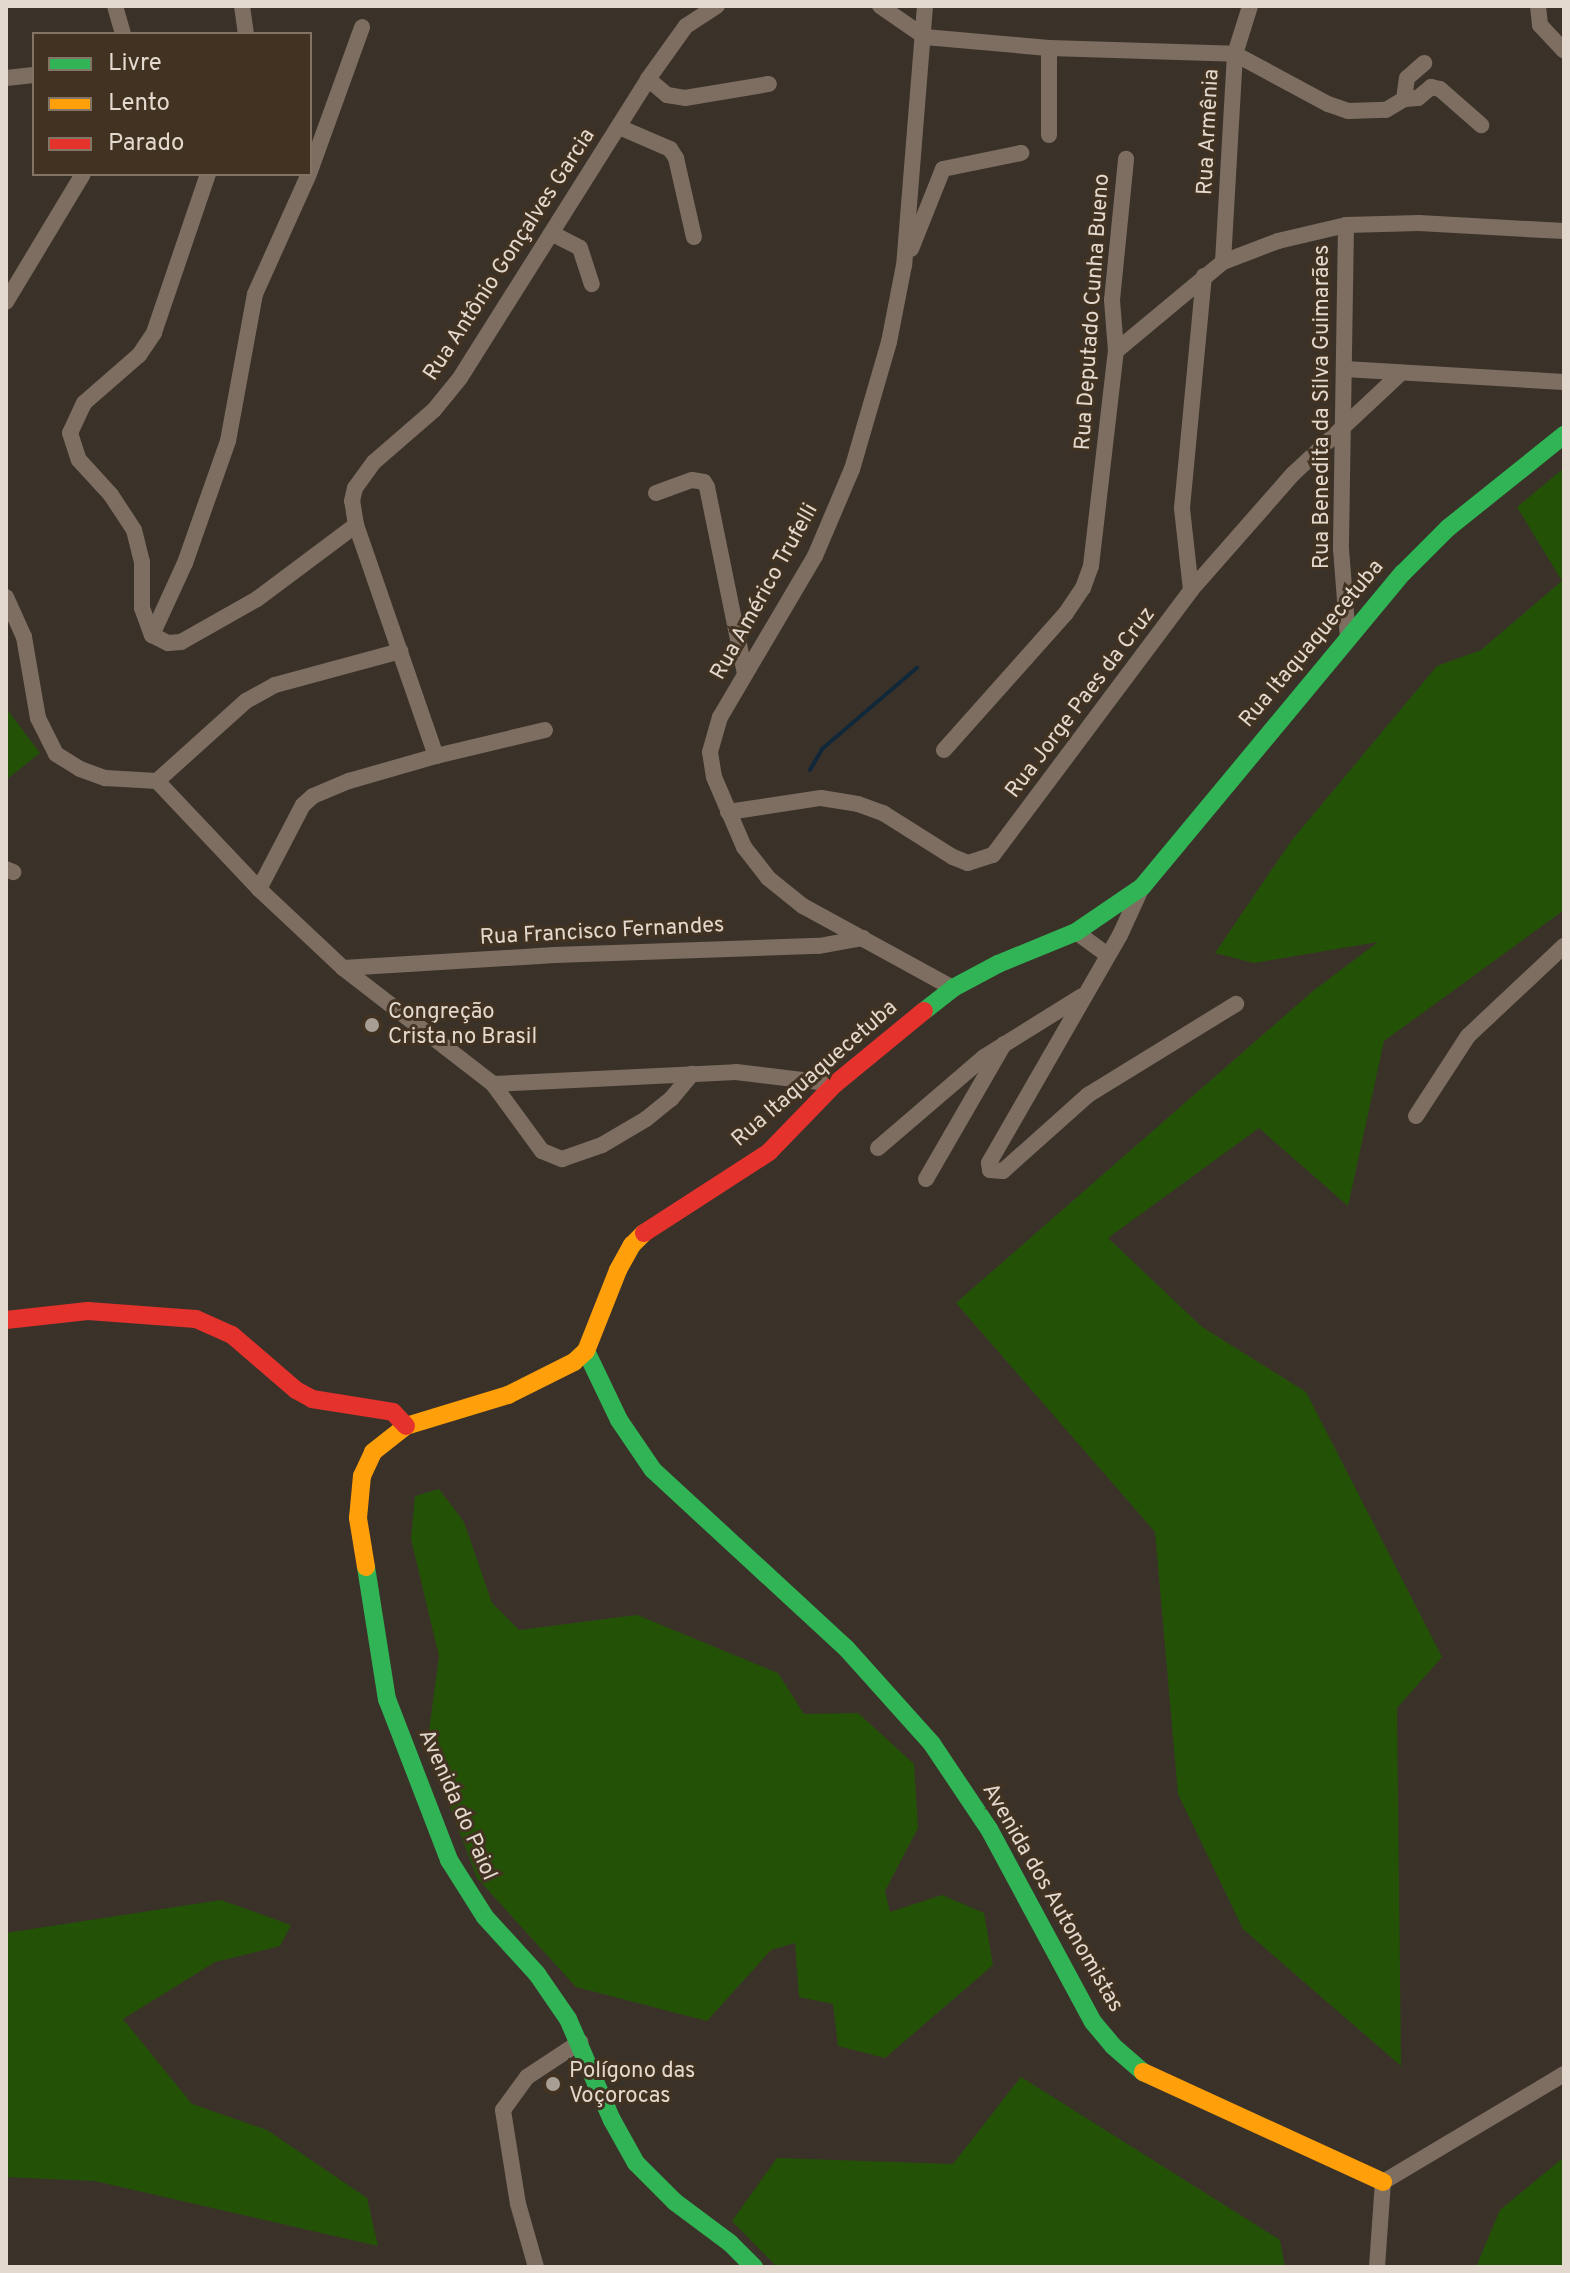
<!DOCTYPE html>
<html>
<head>
<meta charset="utf-8">
<style>
  body { margin:0 }
  #map { position:relative; width:1570px; height:2273px; overflow:hidden; background:#3a3229; font-family:Overpass,sans-serif }
  div>[style] { position:absolute }
  [style*='--x'] { left:calc(var(--x)*1px); top:calc(var(--y)*1px); width:calc(var(--w)*1px); rotate:calc(var(--a)*1deg) }
  .green>* { inset:0; background:#235207 }
  .stream>* { height:4px; margin:-2px; padding:0 2px; transform-origin:2px; border-radius:2px; background:#11273a }
  .street>* { height:16px; margin:-8px; padding:0 8px; transform-origin:8px; border-radius:8px; background:#7e6e61 }
  .fast>* { height:18px; margin:-9px; padding:0 9px; transform-origin:9px; border-radius:9px; background:#30b455 }
  .slow>* { height:18px; margin:-9px; padding:0 9px; transform-origin:9px; border-radius:9px; background:#ff9f0a }
  .jam>* { height:18px; margin:-9px; padding:0 9px; transform-origin:9px; border-radius:9px; background:#e5322d }
  .dots>* { width:22px; height:22px; translate:-50% -50%; box-sizing:border-box; border:4px solid #423221; border-radius:50% }
  span { translate:-50% -50%; white-space:nowrap; text-align:center; line-height:1.15; -webkit-text-stroke:6px #423221; paint-order:stroke }
  .street-label { font-size:22px; color:#e3d9ce }
  .poi-label { font-size:22px; color:#e3d9ce }
  .left { translate:0 -50%; text-align:left }
  .frame { position:absolute; inset:0; border:8px solid #e3d9ce; pointer-events:none }
  .legend { position:absolute; left:32px; top:32px; width:280px; height:144px; box-sizing:border-box; background:#423221; border:2px solid #827566; margin:0; padding:10px 14px; list-style:none; font-size:24px; color:#e3d9ce }
  .legend li { display:flex; align-items:center; gap:16px; height:40px }
  .legend b { width:40px; border:2px solid #827566 }
</style>
</head>
<body>
<div id="map">
  <div class="green">
    <i style="clip-path:polygon(1564px 468px,1564px 910px,1384px 1041px,1348px 1206px,1259px 1128px,1108px 1238px,1202px 1327px,1306px 1392px,1442px 1657px,1397px 1708px,1401px 2066px,1243px 1929px,1178px 1794px,1155px 1532px,956px 1303px,1313px 991px,1378px 942px,1254px 963px,1215px 953px,1292px 840px,1437px 666px,1481px 650px,1562px 581px,1517px 507px)"></i>
    <i style="clip-path:polygon(6px 708px,40px 753px,7px 779px,6px 778px)"></i>
    <i style="clip-path:polygon(439px 1489px,464px 1522px,492px 1603px,519px 1630px,637px 1615px,778px 1673px,804px 1714px,858px 1713px,914px 1764px,918px 1828px,885px 1891px,890px 1912px,942px 1895px,984px 1913px,993px 1965px,885px 2058px,838px 2046px,833px 2004px,799px 1997px,795px 1943px,771px 1950px,707px 2021px,576px 1987px,477px 1878px,427px 1746px,439px 1656px,411px 1539px,415px 1496px)"></i>
    <i style="clip-path:polygon(221px 1900px,291px 1925px,280px 1946px,215px 1962px,123px 2019px,192px 2104px,267px 2130px,367px 2198px,378px 2246px,95px 2181px,6px 2177px,6px 1933px)"></i>
    <i style="clip-path:polygon(1021px 2077px,1280px 2240px,1285px 2267px,777px 2267px,732px 2221px,777px 2158px,953px 2164px)"></i>
    <i style="clip-path:polygon(1564px 2157px,1564px 2267px,1476px 2267px,1500px 2210px)"></i>
  </div>
  <div class="stream">
    <i style="--x:810;--y:770;--w:24;--a:-60"></i>
    <i style="--x:822;--y:749;--w:125;--a:-40.5"></i>
  </div>
  <div class="street">
    <i style="--x:115;--y:6;--w:29;--a:74"></i>
    <i style="--x:242;--y:6;--w:28;--a:82"></i>
    <i style="--x:880;--y:6;--w:55;--a:34.6"></i>
    <i style="--x:925;--y:37;--w:124;--a:5.1"></i>
    <i style="--x:1049;--y:48;--w:186;--a:1.8"></i>
    <i style="--x:1235;--y:54;--w:106;--a:28.3"></i>
    <i style="--x:1328;--y:104;--w:21;--a:19"></i>
    <i style="--x:1348;--y:111;--w:38;--a:-2"></i>
    <i style="--x:1386;--y:110;--w:21;--a:-31"></i>
    <i style="--x:1404;--y:99;--w:21;--a:-82"></i>
    <i style="--x:1407;--y:78;--w:23;--a:-41"></i>
    <i style="--x:925;--y:6;--w:260;--a:94.6"></i>
    <i style="--x:904;--y:265;--w:78;--a:101"></i>
    <i style="--x:889;--y:342;--w:132;--a:106.2"></i>
    <i style="--x:852;--y:469;--w:95;--a:113"></i>
    <i style="--x:815;--y:556;--w:187;--a:120.5"></i>
    <i style="--x:720;--y:717;--w:36;--a:106"></i>
    <i style="--x:710;--y:752;--w:25;--a:81"></i>
    <i style="--x:714;--y:777;--w:76;--a:66.8"></i>
    <i style="--x:744;--y:847;--w:39;--a:52"></i>
    <i style="--x:768;--y:878;--w:45;--a:38.7"></i>
    <i style="--x:803;--y:906;--w:171;--a:28.7"></i>
    <i style="--x:1538;--y:6;--w:19;--a:84"></i>
    <i style="--x:1540;--y:25;--w:35;--a:47"></i>
    <i style="--x:6;--y:78;--w:28;--a:-6"></i>
    <i style="--x:648;--y:79;--w:25;--a:40"></i>
    <i style="--x:667;--y:95;--w:18;--a:9"></i>
    <i style="--x:685;--y:98;--w:85;--a:-9.5"></i>
    <i style="--x:1404;--y:99;--w:14;--a:-4"></i>
    <i style="--x:1418;--y:98;--w:17;--a:-40"></i>
    <i style="--x:1431;--y:87;--w:9;--a:13"></i>
    <i style="--x:1440;--y:89;--w:55;--a:41.3"></i>
    <i style="--x:619;--y:127;--w:56;--a:23.3"></i>
    <i style="--x:670;--y:149;--w:11;--a:56"></i>
    <i style="--x:676;--y:158;--w:81;--a:77.2"></i>
    <i style="--x:1049;--y:135;--w:87;--a:-90"></i>
    <i style="--x:310;--y:171;--w:153;--a:-70.1"></i>
    <i style="--x:208;--y:174;--w:168;--a:108.8"></i>
    <i style="--x:154;--y:333;--w:27;--a:124"></i>
    <i style="--x:139;--y:355;--w:73;--a:138.9"></i>
    <i style="--x:84;--y:403;--w:33;--a:115"></i>
    <i style="--x:70;--y:433;--w:28;--a:72"></i>
    <i style="--x:79;--y:460;--w:47;--a:47.6"></i>
    <i style="--x:111;--y:495;--w:42;--a:56.7"></i>
    <i style="--x:134;--y:530;--w:33;--a:76"></i>
    <i style="--x:142;--y:562;--w:46;--a:90"></i>
    <i style="--x:142;--y:608;--w:29;--a:70"></i>
    <i style="--x:152;--y:635;--w:18;--a:27"></i>
    <i style="--x:168;--y:643;--w:13;--a:-4"></i>
    <i style="--x:181;--y:642;--w:87;--a:-29.5"></i>
    <i style="--x:257;--y:599;--w:124;--a:-36.8"></i>
    <i style="--x:1346;--y:225;--w:324;--a:90.9"></i>
    <i style="--x:1341;--y:549;--w:88;--a:85.5"></i>
    <i style="--x:553;--y:234;--w:30;--a:27"></i>
    <i style="--x:580;--y:248;--w:38;--a:72"></i>
    <i style="--x:911;--y:249;--w:86;--a:-68.2"></i>
    <i style="--x:943;--y:169;--w:80;--a:-11.6"></i>
    <i style="--x:1223;--y:262;--w:208;--a:-86.7"></i>
    <i style="--x:1235;--y:54;--w:50;--a:-72.6"></i>
    <i style="--x:6;--y:302;--w:149;--a:-59"></i>
    <i style="--x:1116;--y:351;--w:139;--a:-39.8"></i>
    <i style="--x:1223;--y:262;--w:59;--a:-20.9"></i>
    <i style="--x:1278;--y:241;--w:70;--a:-13.2"></i>
    <i style="--x:1346;--y:225;--w:73;--a:-1.6"></i>
    <i style="--x:1419;--y:223;--w:145;--a:3.2"></i>
    <i style="--x:1345;--y:369;--w:219;--a:3.4"></i>
    <i style="--x:656;--y:493;--w:38;--a:-20"></i>
    <i style="--x:692;--y:480;--w:12;--a:9"></i>
    <i style="--x:704;--y:482;--w:6;--a:59"></i>
    <i style="--x:707;--y:487;--w:191;--a:78.5"></i>
    <i style="--x:1191;--y:590;--w:82;--a:-96.3"></i>
    <i style="--x:1182;--y:508;--w:233;--a:-84.6"></i>
    <i style="--x:6;--y:597;--w:44;--a:65.8"></i>
    <i style="--x:24;--y:637;--w:82;--a:80.2"></i>
    <i style="--x:38;--y:718;--w:40;--a:63.4"></i>
    <i style="--x:56;--y:754;--w:28;--a:32"></i>
    <i style="--x:80;--y:769;--w:27;--a:20"></i>
    <i style="--x:105;--y:778;--w:52;--a:3.3"></i>
    <i style="--x:157;--y:781;--w:149;--a:46.6"></i>
    <i style="--x:259;--y:889;--w:115;--a:43.2"></i>
    <i style="--x:343;--y:968;--w:190;--a:37.7"></i>
    <i style="--x:493;--y:1084;--w:83;--a:53.8"></i>
    <i style="--x:542;--y:1151;--w:22;--a:22"></i>
    <i style="--x:562;--y:1159;--w:42;--a:-19.3"></i>
    <i style="--x:602;--y:1145;--w:51;--a:-30.6"></i>
    <i style="--x:646;--y:1119;--w:32;--a:-39"></i>
    <i style="--x:671;--y:1099;--w:33;--a:-50"></i>
    <i style="--x:152;--y:635;--w:79;--a:-65.4"></i>
    <i style="--x:185;--y:563;--w:129;--a:-70.6"></i>
    <i style="--x:228;--y:441;--w:149;--a:-79.6"></i>
    <i style="--x:255;--y:294;--w:132;--a:-65.8"></i>
    <i style="--x:944;--y:750;--w:183;--a:-48.3"></i>
    <i style="--x:1066;--y:613;--w:30;--a:-56"></i>
    <i style="--x:1083;--y:588;--w:23;--a:-70"></i>
    <i style="--x:1091;--y:566;--w:216;--a:-83.4"></i>
    <i style="--x:1116;--y:351;--w:51;--a:-94.5"></i>
    <i style="--x:1112;--y:300;--w:142;--a:-84.3"></i>
    <i style="--x:436;--y:756;--w:244;--a:-109.1"></i>
    <i style="--x:356;--y:525;--w:24;--a:-99"></i>
    <i style="--x:352;--y:501;--w:13;--a:-77"></i>
    <i style="--x:355;--y:488;--w:32;--a:-54"></i>
    <i style="--x:374;--y:462;--w:79;--a:-40.9"></i>
    <i style="--x:434;--y:410;--w:41;--a:-50.9"></i>
    <i style="--x:460;--y:378;--w:353;--a:-57.8"></i>
    <i style="--x:648;--y:79;--w:65;--a:-54.4"></i>
    <i style="--x:686;--y:26;--w:37;--a:-33"></i>
    <i style="--x:157;--y:781;--w:120;--a:-42"></i>
    <i style="--x:246;--y:701;--w:33;--a:-29"></i>
    <i style="--x:275;--y:685;--w:130;--a:-15.2"></i>
    <i style="--x:728;--y:812;--w:94;--a:-8.6"></i>
    <i style="--x:821;--y:798;--w:37;--a:9"></i>
    <i style="--x:858;--y:804;--w:27;--a:20"></i>
    <i style="--x:883;--y:813;--w:83;--a:32.2"></i>
    <i style="--x:953;--y:857;--w:16;--a:22"></i>
    <i style="--x:968;--y:863;--w:26;--a:-18"></i>
    <i style="--x:993;--y:855;--w:331;--a:-53.2"></i>
    <i style="--x:1191;--y:590;--w:154;--a:-48.7"></i>
    <i style="--x:1293;--y:474;--w:148;--a:-43.1"></i>
    <i style="--x:6;--y:869;--w:8;--a:23"></i>
    <i style="--x:1142;--y:887;--w:53;--a:114.6"></i>
    <i style="--x:1120;--y:935;--w:263;--a:119.9"></i>
    <i style="--x:989;--y:1163;--w:7;--a:82"></i>
    <i style="--x:990;--y:1170;--w:13;--a:4"></i>
    <i style="--x:1003;--y:1171;--w:114;--a:-41.8"></i>
    <i style="--x:1088;--y:1095;--w:174;--a:-31.6"></i>
    <i style="--x:259;--y:889;--w:95;--a:-62.4"></i>
    <i style="--x:303;--y:805;--w:13;--a:-42"></i>
    <i style="--x:313;--y:796;--w:39;--a:-23"></i>
    <i style="--x:349;--y:781;--w:91;--a:-16"></i>
    <i style="--x:436;--y:756;--w:112;--a:-13.4"></i>
    <i style="--x:1076;--y:932;--w:39;--a:36"></i>
    <i style="--x:343;--y:968;--w:212;--a:-3.5"></i>
    <i style="--x:555;--y:955;--w:264;--a:-2"></i>
    <i style="--x:819;--y:946;--w:45;--a:-10.3"></i>
    <i style="--x:493;--y:1084;--w:243;--a:-2.8"></i>
    <i style="--x:736;--y:1072;--w:100;--a:6.9"></i>
    <i style="--x:1416;--y:1116;--w:95;--a:-57"></i>
    <i style="--x:1468;--y:1036;--w:132;--a:-43.2"></i>
    <i style="--x:878;--y:1148;--w:140;--a:-40.6"></i>
    <i style="--x:984;--y:1057;--w:115;--a:-31.9"></i>
    <i style="--x:926;--y:1179;--w:156;--a:-60"></i>
    <i style="--x:536;--y:2267;--w:66;--a:-105.9"></i>
    <i style="--x:518;--y:2204;--w:95;--a:-99.1"></i>
    <i style="--x:503;--y:2110;--w:41;--a:-54"></i>
    <i style="--x:527;--y:2077;--w:64;--a:-33.4"></i>
    <i style="--x:1377;--y:2267;--w:85;--a:-86"></i>
    <i style="--x:1383;--y:2182;--w:211;--a:-30.8"></i>
  </div>
  <div class="fast">
    <i style="--x:924;--y:1011;--w:37;--a:-38"></i>
    <i style="--x:953;--y:988;--w:51;--a:-28.1"></i>
    <i style="--x:998;--y:964;--w:84;--a:-22.3"></i>
    <i style="--x:1076;--y:932;--w:80;--a:-34.3"></i>
    <i style="--x:1142;--y:887;--w:408;--a:-50.3"></i>
    <i style="--x:1403;--y:573;--w:64;--a:-45"></i>
    <i style="--x:1448;--y:528;--w:149;--a:-38.7"></i>
    <i style="--x:586;--y:1351;--w:76;--a:64.4"></i>
    <i style="--x:619;--y:1420;--w:60;--a:55.8"></i>
    <i style="--x:653;--y:1470;--w:263;--a:42.7"></i>
    <i style="--x:846;--y:1648;--w:129;--a:48.1"></i>
    <i style="--x:932;--y:1744;--w:102;--a:56.2"></i>
    <i style="--x:989;--y:1829;--w:219;--a:61.7"></i>
    <i style="--x:1093;--y:2022;--w:31;--a:50"></i>
    <i style="--x:1113;--y:2046;--w:40;--a:41"></i>
    <i style="--x:366;--y:1567;--w:134;--a:81"></i>
    <i style="--x:387;--y:1699;--w:173;--a:68.9"></i>
    <i style="--x:449;--y:1860;--w:67;--a:57.7"></i>
    <i style="--x:485;--y:1917;--w:77;--a:47.6"></i>
    <i style="--x:537;--y:1974;--w:55;--a:55.4"></i>
    <i style="--x:568;--y:2019;--w:110;--a:66.5"></i>
    <i style="--x:612;--y:2120;--w:49;--a:60.8"></i>
    <i style="--x:636;--y:2163;--w:55;--a:45"></i>
    <i style="--x:675;--y:2202;--w:69;--a:36.7"></i>
    <i style="--x:730;--y:2243;--w:34;--a:45"></i>
  </div>
  <div class="slow">
    <i style="--x:366;--y:1567;--w:50;--a:-99.3"></i>
    <i style="--x:358;--y:1518;--w:42;--a:-84.6"></i>
    <i style="--x:362;--y:1476;--w:26;--a:-65"></i>
    <i style="--x:373;--y:1452;--w:42;--a:-38.2"></i>
    <i style="--x:406;--y:1426;--w:107;--a:-16.9"></i>
    <i style="--x:508;--y:1395;--w:74;--a:-26.6"></i>
    <i style="--x:574;--y:1362;--w:16;--a:-43"></i>
    <i style="--x:586;--y:1351;--w:87;--a:-68.4"></i>
    <i style="--x:618;--y:1270;--w:29;--a:-61"></i>
    <i style="--x:632;--y:1245;--w:17;--a:-45"></i>
    <i style="--x:1143;--y:2072;--w:264;--a:24.6"></i>
  </div>
  <div class="jam">
    <i style="--x:644;--y:1233;--w:149;--a:-32.9"></i>
    <i style="--x:769;--y:1152;--w:95;--a:-45.9"></i>
    <i style="--x:835;--y:1084;--w:115;--a:-39.4"></i>
    <i style="--x:6;--y:1320;--w:82;--a:-6.3"></i>
    <i style="--x:88;--y:1311;--w:108;--a:4.2"></i>
    <i style="--x:196;--y:1319;--w:39;--a:24"></i>
    <i style="--x:232;--y:1335;--w:84;--a:40.7"></i>
    <i style="--x:296;--y:1390;--w:18;--a:29"></i>
    <i style="--x:312;--y:1399;--w:82;--a:9.1"></i>
    <i style="--x:393;--y:1412;--w:19;--a:47"></i>
  </div>
  <div class="dots">
    <i style="left:372px;top:1025px;background:#a89f94"></i>
    <i style="left:553px;top:2084px;background:#a89f94"></i>
  </div>
  <div class="street-label">
    <span style="left:1209px;top:132px;rotate:-87deg">Rua Armênia</span>
    <span style="left:510px;top:255px;rotate:-57deg">Rua Antônio Gonçalves Garcia</span>
    <span style="left:1093px;top:312px;rotate:-86deg">Rua Deputado Cunha Bueno</span>
    <span style="left:1323px;top:407px;rotate:-90deg">Rua Benedita da Silva Guimarães</span>
    <span style="left:765px;top:592px;rotate:-61deg">Rua Américo Trufelli</span>
    <span style="left:1312px;top:644px;rotate:-50deg">Rua Itaquaquecetuba</span>
    <span style="left:1081px;top:703px;rotate:-53deg">Rua Jorge Paes da Cruz</span>
    <span style="left:602px;top:932px;rotate:-3deg">Rua Francisco Fernandes</span>
    <span style="left:815px;top:1074px;rotate:-41deg">Rua Itaquaquecetuba</span>
    <span style="left:457px;top:1805px;rotate:66deg">Avenida do Paiol</span>
    <span style="left:1052px;top:1898px;rotate:60deg">Avenida dos Autonomistas</span>
  </div>
  <div class="poi-label">
    <span class="left" style="left:388px;top:1025px">Congreção<br>Crista no Brasil</span>
    <span class="left" style="left:569px;top:2084px">Polígono das<br>Voçorocas</span>
  </div>
  <div class="frame"></div>
  <ul class="legend">
  <li><b style="height:10px;background:#30b455"></b>Livre</li>
  <li><b style="height:10px;background:#ff9f0a"></b>Lento</li>
  <li><b style="height:10px;background:#e5322d"></b>Parado</li>
  </ul>
</div>
</body>
</html>
